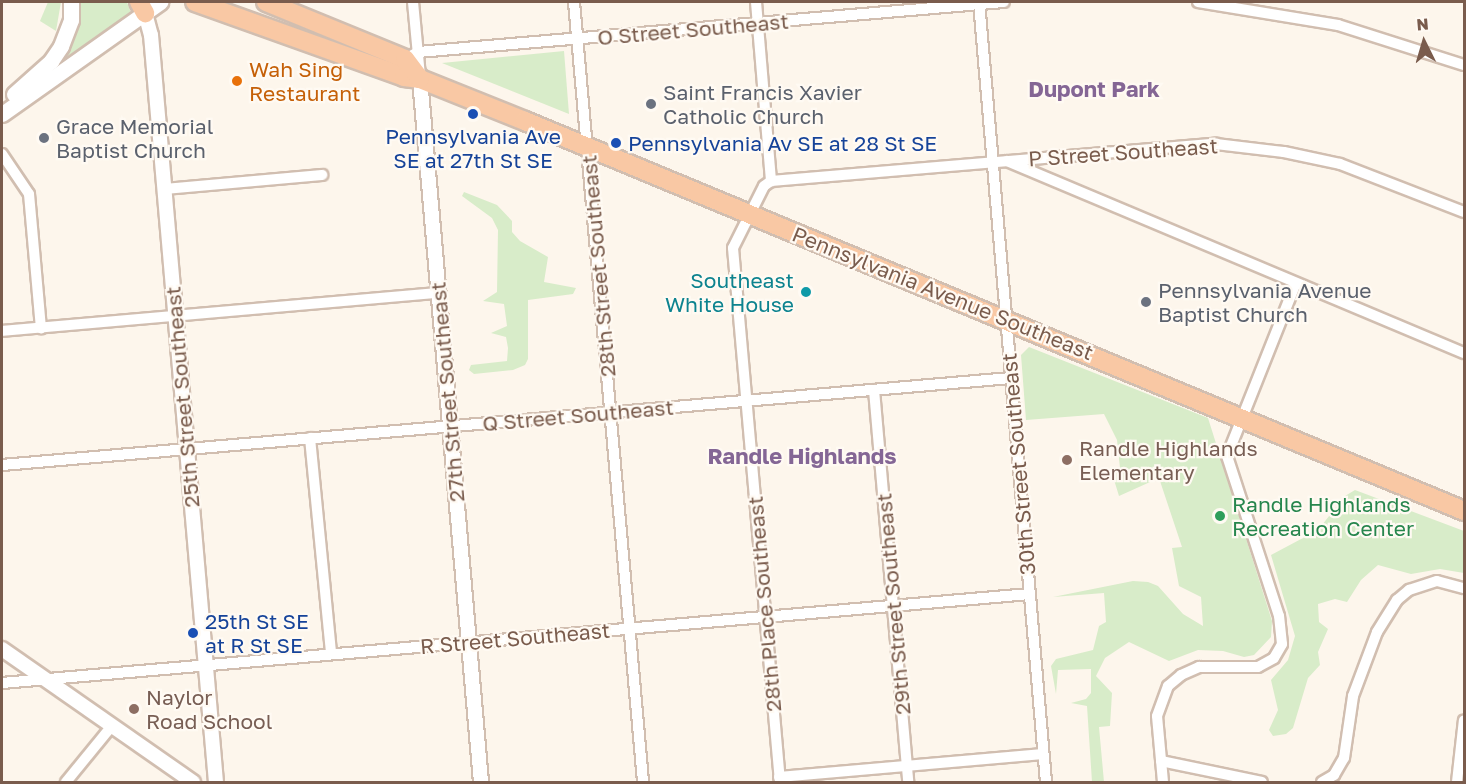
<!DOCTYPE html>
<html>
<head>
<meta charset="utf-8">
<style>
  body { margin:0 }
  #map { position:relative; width:1466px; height:784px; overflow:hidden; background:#fdf6ec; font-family:"Golos Text",sans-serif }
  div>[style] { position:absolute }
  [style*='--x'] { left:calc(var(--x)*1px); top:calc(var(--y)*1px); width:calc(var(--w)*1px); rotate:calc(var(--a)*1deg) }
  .green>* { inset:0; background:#d8ecc9 }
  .roads { filter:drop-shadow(2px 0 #d1beb0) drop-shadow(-2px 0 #d1beb0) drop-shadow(0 2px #d1beb0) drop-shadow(0 -2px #d1beb0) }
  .minor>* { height:10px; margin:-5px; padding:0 5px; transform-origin:5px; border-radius:5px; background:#fff }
  .tertiary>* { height:14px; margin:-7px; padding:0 7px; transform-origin:7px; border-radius:7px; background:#fff }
  .secondary>* { height:15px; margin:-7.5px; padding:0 7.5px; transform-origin:7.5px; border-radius:7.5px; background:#fff }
  .trunk>* { height:18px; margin:-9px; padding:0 9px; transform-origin:9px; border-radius:9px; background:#f9c8a4 }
  .dots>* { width:16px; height:16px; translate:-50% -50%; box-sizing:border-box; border:3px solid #fffaf3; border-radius:50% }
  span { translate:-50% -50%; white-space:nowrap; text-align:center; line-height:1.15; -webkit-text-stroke:4.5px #fffaf3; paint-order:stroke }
  .street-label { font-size:21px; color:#7a5c4d }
  .food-label { font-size:21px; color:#c56008 }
  .left { translate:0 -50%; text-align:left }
  .worship-label { font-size:21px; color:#5b616d }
  .transit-label { font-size:21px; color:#164399 }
  .culture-label { font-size:21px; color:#0d838f }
  .right { translate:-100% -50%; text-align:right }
  .education-label { font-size:21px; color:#785e54 }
  .leisure-label { font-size:21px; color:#27864d }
  .neighbourhood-label { font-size:22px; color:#846695; font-weight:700 }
  .frame { position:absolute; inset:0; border:3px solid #7a5c4d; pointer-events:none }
  .north { position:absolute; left:1394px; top:12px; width:60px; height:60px; -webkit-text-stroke:4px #fffaf3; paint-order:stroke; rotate:355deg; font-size:16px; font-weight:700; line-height:24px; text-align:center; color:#7a5c4d }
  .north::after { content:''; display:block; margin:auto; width:21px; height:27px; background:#7a5c4d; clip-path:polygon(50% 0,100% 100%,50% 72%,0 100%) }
</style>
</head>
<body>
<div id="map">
  <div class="green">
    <i style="clip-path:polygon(48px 2px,61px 2px,56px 31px,40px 21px)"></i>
    <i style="clip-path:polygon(77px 2px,127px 2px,131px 13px,44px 76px,72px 34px,79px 13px)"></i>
    <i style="clip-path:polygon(564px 51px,569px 114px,442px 63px)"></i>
    <i style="clip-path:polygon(464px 192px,497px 205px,512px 221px,512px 232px,520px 241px,548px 257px,544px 282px,576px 288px,573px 294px,528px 300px,528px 359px,525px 365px,513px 370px,474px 374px,469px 370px,471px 365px,507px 361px,508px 348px,506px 337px,491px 333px,507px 326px,504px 304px,483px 301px,497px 292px,498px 230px,492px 218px,462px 196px)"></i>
    <i style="clip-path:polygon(1029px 347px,1208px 418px,1272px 621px,1271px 637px,1254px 655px,1244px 657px,1223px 651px,1198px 650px,1169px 661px,1129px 642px,1105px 658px,1096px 676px,1112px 693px,1110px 726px,1099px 727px,1104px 782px,1092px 782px,1087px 706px,1071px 703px,1086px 699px,1091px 693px,1091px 669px,1058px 670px,1056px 694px,1051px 666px,1056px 659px,1093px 650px,1099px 626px,1106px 622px,1104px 593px,1053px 597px,1133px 581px,1148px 582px,1158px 586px,1183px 614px,1203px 626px,1201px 597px,1179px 586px,1172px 548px,1182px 547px,1159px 478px,1119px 496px,1111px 470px,1120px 468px,1117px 440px,1104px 414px,1026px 420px,1021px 355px)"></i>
    <i style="clip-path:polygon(1355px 490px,1464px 531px,1464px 573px,1440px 569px,1411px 574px,1378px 565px,1361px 580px,1347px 602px,1335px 599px,1318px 604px,1319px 622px,1328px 629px,1318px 652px,1320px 665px,1308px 678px,1293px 728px,1286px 734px,1273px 736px,1269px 730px,1278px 710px,1271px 680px,1288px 660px,1295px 636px,1271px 555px,1318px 530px,1345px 496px)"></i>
  </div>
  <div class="roads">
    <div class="minor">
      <i style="--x:413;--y:2;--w:74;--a:84.6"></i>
      <i style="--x:574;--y:2;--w:783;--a:84.94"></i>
      <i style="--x:756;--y:2;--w:180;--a:85.2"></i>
      <i style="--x:979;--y:2;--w:783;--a:85.09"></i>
      <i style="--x:1198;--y:2;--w:142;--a:9.3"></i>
      <i style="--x:1338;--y:25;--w:132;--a:17.6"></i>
      <i style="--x:405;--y:59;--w:15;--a:-28"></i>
      <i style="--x:418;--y:52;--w:588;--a:-4.88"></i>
      <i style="--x:2;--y:154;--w:48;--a:56"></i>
      <i style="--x:29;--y:194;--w:135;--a:84.9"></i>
      <i style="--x:1007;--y:161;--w:496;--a:22.8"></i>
      <i style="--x:164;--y:189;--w:159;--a:-5.1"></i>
      <i style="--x:2;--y:331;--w:438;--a:-5"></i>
      <i style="--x:874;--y:390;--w:393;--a:85"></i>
      <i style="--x:310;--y:438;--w:217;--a:84.4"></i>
      <i style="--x:2;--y:465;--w:1013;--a:-4.93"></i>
      <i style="--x:2;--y:683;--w:1032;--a:-4.95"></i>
      <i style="--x:1161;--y:761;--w:103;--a:11.7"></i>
      <i style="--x:779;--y:777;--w:265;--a:-5"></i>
      <i style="--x:66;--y:782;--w:71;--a:-50.7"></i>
      <i style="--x:780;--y:782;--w:536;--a:-95.03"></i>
      <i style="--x:733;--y:248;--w:69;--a:-63.4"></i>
      <i style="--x:764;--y:186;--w:9;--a:-36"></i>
      <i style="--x:771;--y:181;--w:447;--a:-4.8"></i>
      <i style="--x:1216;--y:144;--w:68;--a:6.7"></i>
      <i style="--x:1284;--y:152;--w:57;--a:12.1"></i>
      <i style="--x:1340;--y:164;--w:133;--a:21.2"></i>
      <i style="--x:1163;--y:782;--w:66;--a:-95.2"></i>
      <i style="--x:1157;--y:716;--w:32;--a:-70"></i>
      <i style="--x:1168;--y:686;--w:17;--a:-40"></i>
      <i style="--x:1181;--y:675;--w:20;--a:-24"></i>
      <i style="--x:1199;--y:667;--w:59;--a:0"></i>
      <i style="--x:1258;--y:667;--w:18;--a:-29"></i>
      <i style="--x:1274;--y:658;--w:16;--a:-60"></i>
      <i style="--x:1282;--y:644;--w:28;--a:-96"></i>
      <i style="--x:1279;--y:616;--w:168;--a:-108"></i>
      <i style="--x:1227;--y:456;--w:186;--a:-68.3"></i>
      <i style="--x:1322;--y:782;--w:14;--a:-30"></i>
      <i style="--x:1334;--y:775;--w:20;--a:-60"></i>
      <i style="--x:1344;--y:758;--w:63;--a:-81.7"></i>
      <i style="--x:1353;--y:696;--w:68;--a:-69.4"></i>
      <i style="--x:1377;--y:632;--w:38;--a:-58"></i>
      <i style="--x:1397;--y:600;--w:16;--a:-40"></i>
      <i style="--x:1409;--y:590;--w:29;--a:-18"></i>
      <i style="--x:1437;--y:581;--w:28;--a:15"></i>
      <i style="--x:1457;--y:782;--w:62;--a:-83.6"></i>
    </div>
    <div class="tertiary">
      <i style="--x:145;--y:13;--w:23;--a:75"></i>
      <i style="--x:151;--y:35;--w:750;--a:85.03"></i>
      <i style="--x:420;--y:79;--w:706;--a:85.04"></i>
      <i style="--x:2;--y:649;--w:233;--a:34.9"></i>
    </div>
    <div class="secondary">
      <i style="--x:14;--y:94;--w:50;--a:-41.7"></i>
      <i style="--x:51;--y:61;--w:18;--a:-56"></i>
      <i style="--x:61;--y:46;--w:28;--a:-69"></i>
      <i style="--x:71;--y:20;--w:18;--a:-90"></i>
      <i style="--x:2;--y:114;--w:194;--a:-35.3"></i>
    </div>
    <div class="trunk">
      <i style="--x:139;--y:2;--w:13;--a:61"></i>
      <i style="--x:195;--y:2;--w:222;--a:19.7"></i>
      <i style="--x:404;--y:77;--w:16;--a:7"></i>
      <i style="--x:420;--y:79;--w:113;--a:21.8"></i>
      <i style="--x:525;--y:121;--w:1017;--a:22.55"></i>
      <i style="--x:266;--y:2;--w:150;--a:22.3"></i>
      <i style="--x:405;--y:59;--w:25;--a:53"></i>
    </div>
  </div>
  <div class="dots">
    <i style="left:237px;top:81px;background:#e8710a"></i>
    <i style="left:651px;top:104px;background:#6b7280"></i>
    <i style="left:473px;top:114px;background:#1a4fb4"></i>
    <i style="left:44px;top:138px;background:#6b7280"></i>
    <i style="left:616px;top:143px;background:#1a4fb4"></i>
    <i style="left:806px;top:292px;background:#0f9aa8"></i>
    <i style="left:1146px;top:302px;background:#6b7280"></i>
    <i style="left:1067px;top:460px;background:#8d6e63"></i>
    <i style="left:1220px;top:516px;background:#2e9e5b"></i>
    <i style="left:193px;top:633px;background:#1a4fb4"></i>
    <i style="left:134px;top:709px;background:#8d6e63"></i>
  </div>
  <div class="street-label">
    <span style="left:693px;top:29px;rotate:-5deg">O Street Southeast</span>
    <span style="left:1123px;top:152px;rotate:-4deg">P Street Southeast</span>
    <span style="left:598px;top:266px;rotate:-95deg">28th Street Southeast</span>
    <span style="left:943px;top:293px;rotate:22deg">Pennsylvania Avenue Southeast</span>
    <span style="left:447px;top:392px;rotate:-95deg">27th Street Southeast</span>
    <span style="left:182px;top:397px;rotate:-95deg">25th Street Southeast</span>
    <span style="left:578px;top:415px;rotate:-5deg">Q Street Southeast</span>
    <span style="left:1018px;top:464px;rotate:-95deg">30th Street Southeast</span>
    <span style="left:764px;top:604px;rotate:-95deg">28th Place Southeast</span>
    <span style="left:893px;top:604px;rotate:-95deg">29th Street Southeast</span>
    <span style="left:515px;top:638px;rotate:-5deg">R Street Southeast</span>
  </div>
  <div class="food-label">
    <span class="left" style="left:249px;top:81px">Wah Sing<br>Restaurant</span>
  </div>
  <div class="worship-label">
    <span class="left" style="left:663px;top:104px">Saint Francis Xavier<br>Catholic Church</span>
    <span class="left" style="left:56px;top:138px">Grace Memorial<br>Baptist Church</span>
    <span class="left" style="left:1158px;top:302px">Pennsylvania Avenue<br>Baptist Church</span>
  </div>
  <div class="transit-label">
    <span style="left:473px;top:148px">Pennsylvania Ave<br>SE at 27th St SE</span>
    <span class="left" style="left:628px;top:143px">Pennsylvania Av SE at 28 St SE</span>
    <span class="left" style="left:205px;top:633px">25th St SE<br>at R St SE</span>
  </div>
  <div class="culture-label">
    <span class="right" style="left:794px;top:292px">Southeast<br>White House</span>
  </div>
  <div class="education-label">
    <span class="left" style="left:1079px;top:460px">Randle Highlands<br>Elementary</span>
    <span class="left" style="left:146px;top:709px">Naylor<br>Road School</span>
  </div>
  <div class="leisure-label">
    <span class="left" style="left:1232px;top:516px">Randle Highlands<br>Recreation Center</span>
  </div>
  <div class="neighbourhood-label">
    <span style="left:1094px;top:89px">Dupont Park</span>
    <span style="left:802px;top:456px">Randle Highlands</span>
  </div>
  <div class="frame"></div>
  <div class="north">N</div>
</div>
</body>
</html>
